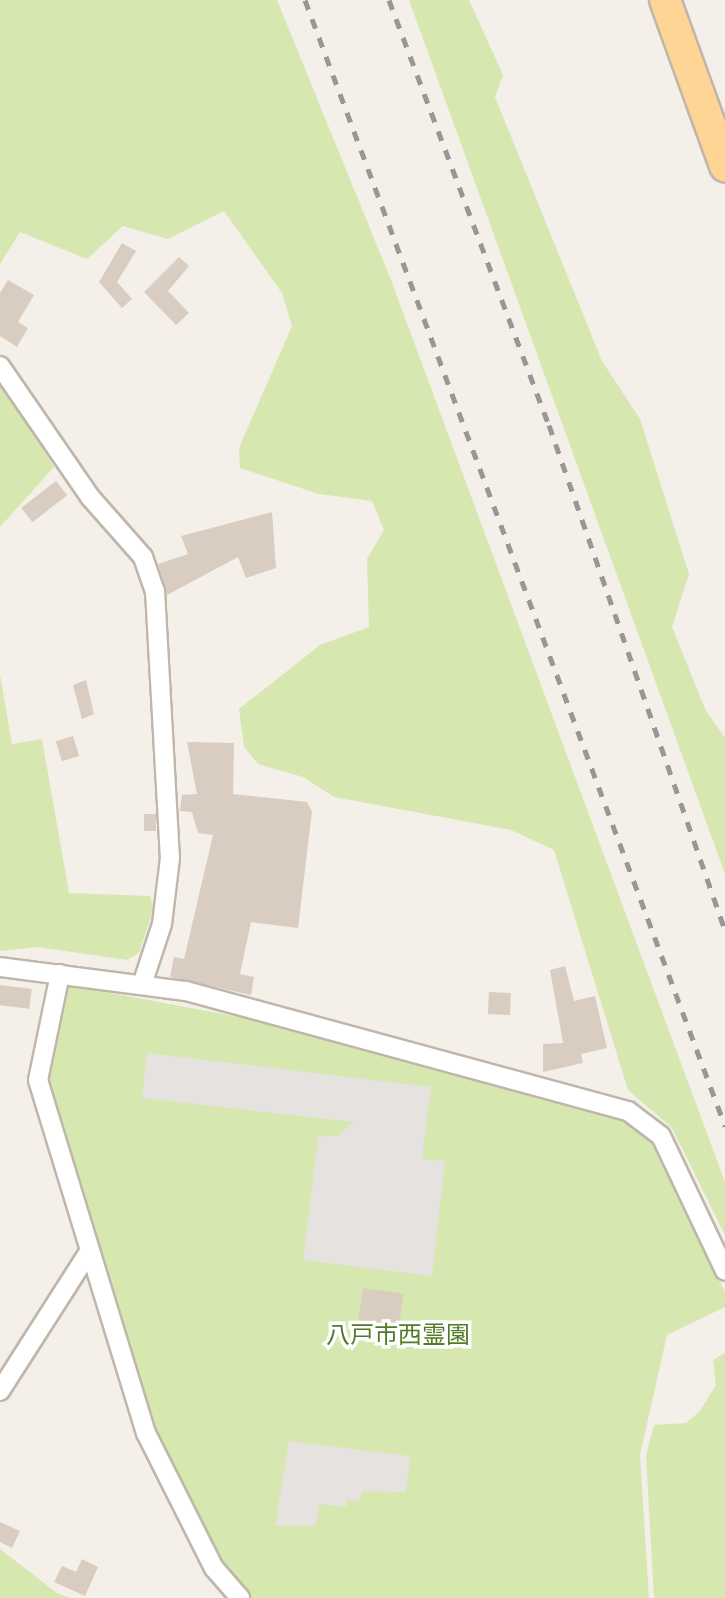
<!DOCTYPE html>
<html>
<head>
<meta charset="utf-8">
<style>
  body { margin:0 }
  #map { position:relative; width:725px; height:1598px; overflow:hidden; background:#f4efe8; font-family:"DM Sans","Noto Sans JP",sans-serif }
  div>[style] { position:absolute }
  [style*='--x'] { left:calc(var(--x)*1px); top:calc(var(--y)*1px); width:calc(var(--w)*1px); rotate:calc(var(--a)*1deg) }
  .green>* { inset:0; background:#d6e8b0 }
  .parking>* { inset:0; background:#e5e2e0 }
  .building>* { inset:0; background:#d9ccc0; transform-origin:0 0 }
  .roads { filter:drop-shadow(2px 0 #c0b6aa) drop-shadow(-2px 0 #c0b6aa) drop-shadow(0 2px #c0b6aa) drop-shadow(0 -2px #c0b6aa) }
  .minor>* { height:18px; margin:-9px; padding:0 9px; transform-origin:9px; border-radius:9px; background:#fff }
  .primary>* { height:30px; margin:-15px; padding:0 15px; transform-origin:15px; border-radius:15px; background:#ffd596 }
  .rail>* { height:5px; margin-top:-2.5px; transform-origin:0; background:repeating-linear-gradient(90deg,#979797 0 10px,transparent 0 20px) }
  span { translate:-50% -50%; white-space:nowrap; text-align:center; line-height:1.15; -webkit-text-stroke:7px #fff; paint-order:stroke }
  .park-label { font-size:24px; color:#517a29 }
</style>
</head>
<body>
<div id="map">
  <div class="green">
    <i style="clip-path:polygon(0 0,277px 0,391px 280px,725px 1182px,725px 1235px,672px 1128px,628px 1090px,554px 850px,511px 830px,334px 797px,303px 777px,258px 764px,244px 747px,239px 709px,320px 645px,369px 627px,367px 559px,384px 530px,372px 501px,319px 494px,240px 468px,239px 448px,292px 326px,282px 293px,224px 211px,168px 239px,123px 226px,87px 259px,20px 232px,0 264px)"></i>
    <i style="clip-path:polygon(409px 0,469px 0,503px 75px,495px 97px,602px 361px,640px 419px,689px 574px,672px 627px,705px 709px,725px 738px,725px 874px)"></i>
    <i style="clip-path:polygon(0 381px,54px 467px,0 527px)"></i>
    <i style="clip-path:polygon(0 675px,12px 744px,42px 739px,69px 893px,150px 896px,154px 907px,139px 953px,127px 960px,37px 947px,0 951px)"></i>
    <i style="clip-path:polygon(63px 984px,281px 1025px,617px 1118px,649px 1134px,725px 1292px,725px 1307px,667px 1335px,640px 1455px,649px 1598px,249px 1598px,233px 1588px,153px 1435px,42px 1073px)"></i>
    <i style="clip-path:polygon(725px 1353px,725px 1598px,654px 1598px,646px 1455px,654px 1425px,686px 1423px,699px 1412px,716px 1385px,713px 1360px)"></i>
    <i style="clip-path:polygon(0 1549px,57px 1593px,70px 1598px,0 1598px)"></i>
  </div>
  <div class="parking">
    <i style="clip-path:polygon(147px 1053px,431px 1087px,422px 1159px,445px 1161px,432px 1276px,303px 1260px,318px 1137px,339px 1135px,353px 1122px,142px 1098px)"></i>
    <i style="clip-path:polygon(289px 1441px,410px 1456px,406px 1492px,362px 1491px,360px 1501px,347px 1500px,346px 1507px,319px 1504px,316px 1526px,275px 1526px)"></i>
  </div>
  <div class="building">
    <i style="clip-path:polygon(122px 243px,136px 251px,117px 282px,132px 299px,122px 308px,99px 282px)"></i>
    <i style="clip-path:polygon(179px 257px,189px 266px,168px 291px,189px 313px,176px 325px,144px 292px)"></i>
    <i style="clip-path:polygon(8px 280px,34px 295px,18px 322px,28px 328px,17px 347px,0 336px,0 293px)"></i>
    <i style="left:56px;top:481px;width:18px;height:44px;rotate:52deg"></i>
    <i style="clip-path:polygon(272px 512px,276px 568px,246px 578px,238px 557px,167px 595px,158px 564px,188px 554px,181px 536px)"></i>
    <i style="clip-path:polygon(86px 680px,94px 714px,82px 719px,73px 685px)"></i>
    <i style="left:73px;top:736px;width:21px;height:18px;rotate:73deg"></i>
    <i style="clip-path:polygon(187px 742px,234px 743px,233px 794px,307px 802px,312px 811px,298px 928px,251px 922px,240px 974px,254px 977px,251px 995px,170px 977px,174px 957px,184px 959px,213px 835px,198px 833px,192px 812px,180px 811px,182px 795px,197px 794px)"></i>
    <i style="left:156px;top:814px;width:17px;height:12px;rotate:90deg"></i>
    <i style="clip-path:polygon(565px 966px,574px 1001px,595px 996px,607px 1048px,581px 1054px,583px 1063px,543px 1072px,543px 1044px,563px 1043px,550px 970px)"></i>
    <i style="left:0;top:985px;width:32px;height:20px;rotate:7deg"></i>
    <i style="left:489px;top:992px;width:22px;height:22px;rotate:3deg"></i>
    <i style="left:363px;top:1288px;width:41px;height:49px;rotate:8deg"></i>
    <i style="clip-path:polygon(0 1522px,20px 1531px,12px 1548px,0 1542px)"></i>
    <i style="clip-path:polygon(82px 1559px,98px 1567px,85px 1596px,54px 1582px,62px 1566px,76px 1572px)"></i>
  </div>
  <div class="roads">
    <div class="minor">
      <i style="--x:0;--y:366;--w:159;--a:55.5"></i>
      <i style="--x:90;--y:497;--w:80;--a:48.5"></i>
      <i style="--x:143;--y:557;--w:36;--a:71"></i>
      <i style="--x:155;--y:591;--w:267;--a:86.8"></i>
      <i style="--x:170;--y:858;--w:66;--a:96.9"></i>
      <i style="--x:162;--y:924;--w:64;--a:108.2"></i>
      <i style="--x:0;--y:967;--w:188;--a:7.4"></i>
      <i style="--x:186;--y:991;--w:458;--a:15.2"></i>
      <i style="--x:628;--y:1111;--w:41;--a:37.1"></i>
      <i style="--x:661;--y:1136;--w:149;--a:64.6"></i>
      <i style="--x:60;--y:974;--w:108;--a:101.7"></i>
      <i style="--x:38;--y:1080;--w:369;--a:73"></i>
      <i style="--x:146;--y:1433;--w:151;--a:63.3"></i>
      <i style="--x:214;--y:1568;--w:40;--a:49"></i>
      <i style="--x:0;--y:1391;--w:167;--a:-57.4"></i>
    </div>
    <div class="primary">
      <i style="--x:665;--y:0;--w:177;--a:70.1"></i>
    </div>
  </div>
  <div class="rail">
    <i style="--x:305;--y:0;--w:1202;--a:69.54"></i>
    <i style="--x:389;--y:0;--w:454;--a:69.4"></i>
    <i style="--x:549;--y:425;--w:535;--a:70.79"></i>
  </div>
  <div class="park-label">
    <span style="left:398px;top:1335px">八戸市西霊園</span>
  </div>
</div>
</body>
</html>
